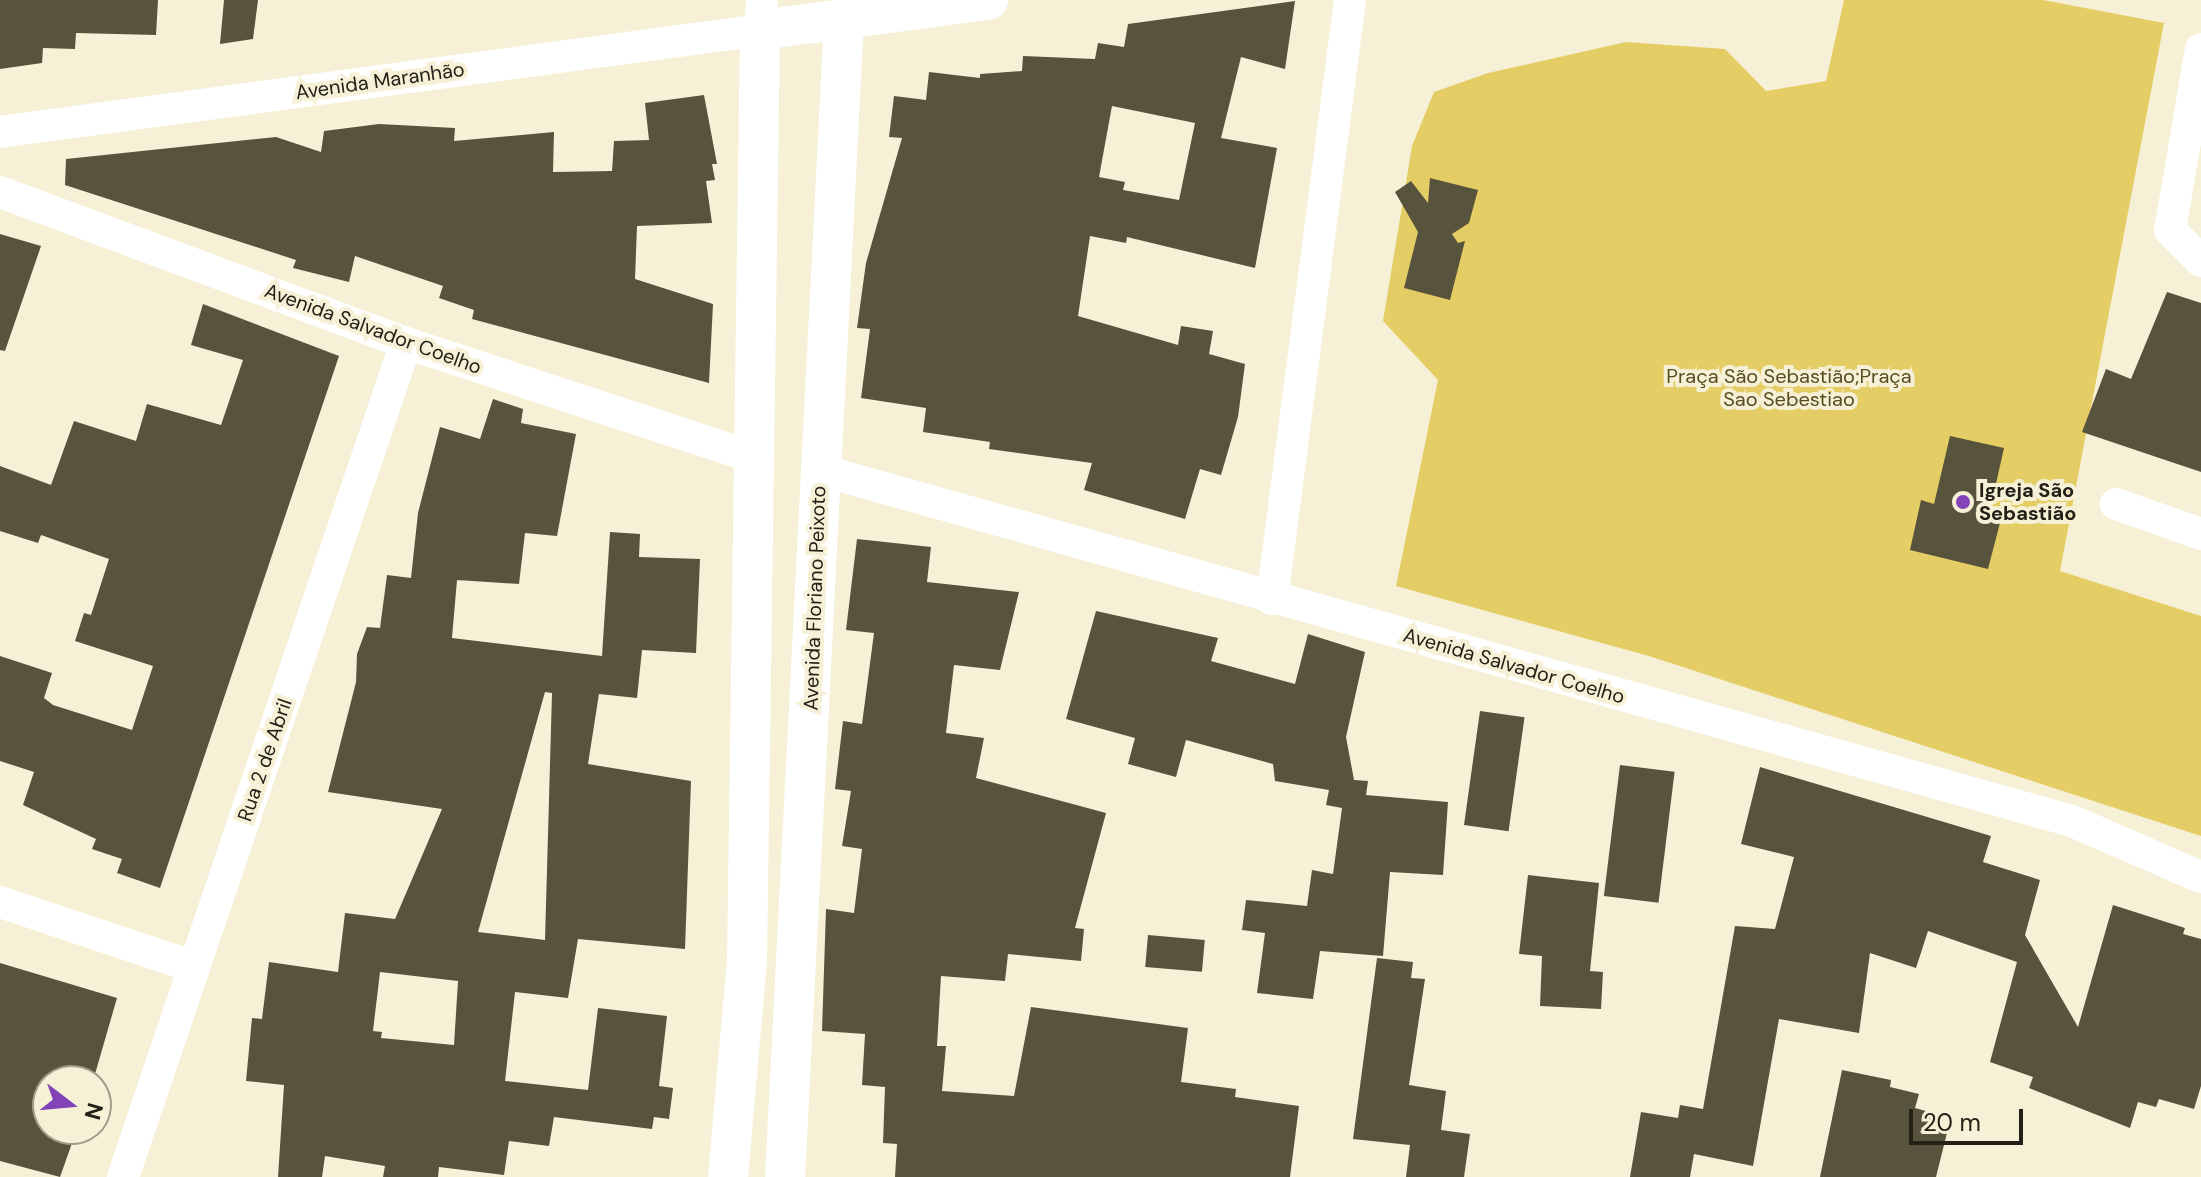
<!DOCTYPE html>
<html>
<head>
<meta charset="utf-8">
<style>
  body { margin:0 }
  #map { position:relative; width:2201px; height:1177px; overflow:hidden; background:#f6f0d6; font-family:"DM Sans",sans-serif }
  div>[style] { position:absolute }
  [style*='--x'] { left:calc(var(--x)*1px); top:calc(var(--y)*1px); width:calc(var(--w)*1px); rotate:calc(var(--a)*1deg) }
  .green>* { inset:0; background:#e5cd65 }
  .building>* { inset:0; background:#58533d; transform-origin:0 0 }
  .minor>* { height:32px; margin:-16px; padding:0 16px; transform-origin:16px; border-radius:16px; background:#fff }
  .tertiary>* { height:40px; margin:-20px; padding:0 20px; transform-origin:20px; border-radius:20px; background:#fff }
  .dots>* { width:22px; height:22px; translate:-50% -50%; box-sizing:border-box; border:4px solid #f6f0d6; border-radius:50% }
  span { translate:-50% -50%; white-space:nowrap; text-align:center; line-height:1.15; -webkit-text-stroke:8px #f6f0d6; paint-order:stroke }
  .street-label { font-size:20px; color:#232117 }
  .park-label { font-size:20px; color:#574d21 }
  .poi-label { font-size:20px; color:#232117; font-weight:700 }
  .left { translate:0 -50%; text-align:left }
  .north { position:absolute; left:32px; top:1065px; width:80px; height:80px; box-sizing:border-box; background:#f6f0d6; border:2px solid #a29d8a; border-radius:50%; rotate:106deg; font-size:22px; font-weight:700; line-height:32px; text-align:center; color:#232117 }
  .north::after { content:''; display:block; margin:auto; width:28px; height:36px; background:#8343b8; clip-path:polygon(50% 0,100% 100%,50% 72%,0 100%) }
  .scale { position:absolute; left:1909px; top:1109px; width:114px; height:36px; box-sizing:border-box; border:4px solid #232117; border-top:0; padding-left:10px; font-size:24px; line-height:28px; white-space:nowrap; color:#232117; -webkit-text-stroke:6px #f6f0d6; paint-order:stroke }
</style>
</head>
<body>
<div id="map">
  <div class="green">
    <i style="clip-path:polygon(1844px 0,2043px 0,2164px 23px,2060px 571px,2201px 616px,2201px 836px,1649px 656px,1396px 586px,1438px 380px,1383px 321px,1412px 146px,1434px 92px,1488px 73px,1626px 42px,1725px 49px,1766px 91px,1826px 81px)"></i>
  </div>
  <div class="building">
    <i style="clip-path:polygon(0 0,158px 0,156px 35px,76px 33px,75px 49px,43px 48px,42px 63px,0 69px)"></i>
    <i style="clip-path:polygon(224px 0,258px 0,253px 39px,220px 44px)"></i>
    <i style="clip-path:polygon(evenodd,1295px 1px,1285px 69px,1241px 57px,1221px 138px,1277px 148px,1255px 268px,1127px 237px,1126px 243px,1090px 236px,1078px 316px,1178px 345px,1181px 326px,1213px 331px,1209px 354px,1245px 364px,1238px 417px,1221px 475px,1200px 469px,1185px 519px,1084px 490px,1092px 463px,989px 449px,990px 442px,923px 432px,926px 408px,861px 398px,870px 329px,857px 328px,866px 263px,902px 138px,889px 137px,894px 96px,926px 100px,929px 72px,980px 78px,980px 74px,1022px 71px,1023px 56px,1095px 59px,1098px 43px,1124px 47px,1128px 24px,1295px 1px,1112px 106px,1195px 123px,1179px 200px,1123px 190px,1125px 182px,1099px 177px,1112px 106px)"></i>
    <i style="clip-path:polygon(704px 95px,717px 164px,712px 164px,715px 180px,706px 181px,712px 223px,637px 226px,635px 279px,713px 304px,709px 383px,472px 319px,474px 310px,439px 298px,443px 286px,355px 256px,349px 282px,293px 268px,296px 260px,65px 185px,66px 159px,276px 137px,321px 152px,324px 131px,379px 124px,455px 128px,454px 141px,554px 132px,553px 172px,612px 171px,614px 141px,649px 140px,645px 103px)"></i>
    <i style="clip-path:polygon(1430px 178px,1478px 190px,1469px 223px,1452px 234px,1458px 243px,1465px 241px,1450px 300px,1404px 288px,1418px 232px,1395px 192px,1411px 181px,1428px 203px)"></i>
    <i style="clip-path:polygon(0 234px,41px 246px,5px 351px,0 350px)"></i>
    <i style="clip-path:polygon(2167px 292px,2201px 303px,2201px 472px,2082px 432px,2106px 369px,2131px 379px)"></i>
    <i style="clip-path:polygon(203px 304px,339px 356px,160px 888px,117px 873px,122px 859px,92px 849px,96px 839px,23px 805px,34px 772px,0 761px,0 656px,52px 673px,44px 698px,53px 705px,132px 730px,153px 666px,75px 641px,84px 613px,91px 615px,109px 559px,41px 535px,38px 543px,0 531px,0 466px,51px 485px,74px 421px,136px 441px,147px 404px,221px 425px,243px 360px,191px 345px)"></i>
    <i style="clip-path:polygon(evenodd,493px 399px,523px 409px,521px 423px,576px 434px,557px 536px,525px 533px,519px 584px,457px 580px,452px 638px,602px 656px,610px 532px,640px 534px,639px 557px,700px 559px,696px 653px,642px 650px,637px 698px,599px 694px,588px 764px,691px 781px,685px 949px,578px 939px,568px 998px,515px 992px,505px 1081px,588px 1090px,598px 1008px,667px 1016px,659px 1086px,673px 1088px,669px 1119px,654px 1117px,652px 1129px,554px 1117px,549px 1146px,509px 1141px,504px 1175px,439px 1167px,438px 1177px,383px 1177px,385px 1166px,325px 1156px,322px 1177px,278px 1177px,284px 1085px,246px 1081px,252px 1018px,262px 1019px,269px 962px,338px 972px,345px 913px,395px 919px,442px 809px,328px 792px,356px 682px,357px 654px,367px 627px,380px 628px,387px 575px,411px 578px,418px 513px,440px 427px,480px 439px,493px 399px,545px 692px,552px 693px,545px 940px,478px 932px,545px 692px,493px 399px,380px 972px,458px 981px,454px 1045px,381px 1038px,382px 1032px,373px 1031px,380px 972px)"></i>
    <i style="clip-path:polygon(1950px 436px,2004px 448px,1989px 515px,2001px 519px,1988px 569px,1910px 550px,1921px 500px,1934px 504px)"></i>
    <i style="clip-path:polygon(857px 539px,931px 547px,927px 582px,1019px 592px,1000px 670px,954px 665px,946px 733px,984px 738px,976px 778px,1106px 813px,1075px 928px,1084px 929px,1081px 961px,1008px 954px,1005px 981px,941px 976px,937px 1046px,946px 1046px,942px 1091px,1014px 1096px,1031px 1007px,1188px 1028px,1181px 1082px,1236px 1089px,1235px 1097px,1299px 1106px,1290px 1177px,895px 1177px,897px 1144px,883px 1143px,885px 1087px,862px 1085px,865px 1034px,822px 1031px,826px 909px,854px 913px,862px 849px,842px 846px,851px 791px,835px 789px,843px 721px,862px 724px,874px 633px,846px 630px)"></i>
    <i style="clip-path:polygon(1096px 611px,1218px 638px,1211px 661px,1295px 684px,1308px 634px,1365px 652px,1346px 737px,1354px 780px,1368px 781px,1366px 795px,1448px 802px,1443px 875px,1390px 872px,1383px 956px,1320px 951px,1313px 999px,1257px 993px,1265px 933px,1242px 930px,1246px 900px,1307px 906px,1312px 870px,1333px 874px,1342px 808px,1326px 805px,1329px 790px,1275px 781px,1273px 764px,1186px 740px,1176px 777px,1128px 764px,1135px 738px,1066px 719px)"></i>
    <i style="left:1480px;top:711px;width:45px;height:115px;rotate:8deg"></i>
    <i style="left:1620px;top:765px;width:55px;height:132px;rotate:7deg"></i>
    <i style="clip-path:polygon(1760px 767px,1991px 836px,1983px 862px,2040px 880px,2025px 935px,2078px 1027px,2113px 905px,2185px 928px,2183px 934px,2201px 939px,2201px 1086px,2194px 1109px,2159px 1099px,2156px 1107px,2138px 1102px,2130px 1128px,2029px 1088px,2033px 1077px,1990px 1062px,2017px 962px,1928px 931px,1916px 968px,1870px 953px,1859px 1033px,1779px 1019px,1753px 1166px,1694px 1154px,1690px 1177px,1630px 1177px,1641px 1112px,1678px 1118px,1680px 1105px,1703px 1109px,1735px 926px,1775px 929px,1794px 857px,1741px 844px)"></i>
    <i style="clip-path:polygon(1528px 875px,1599px 883px,1590px 971px,1603px 972px,1601px 1009px,1540px 1006px,1542px 956px,1519px 954px)"></i>
    <i style="left:1148px;top:935px;width:57px;height:32px;rotate:5deg"></i>
    <i style="clip-path:polygon(1377px 958px,1413px 962px,1411px 978px,1425px 979px,1409px 1085px,1446px 1091px,1441px 1130px,1470px 1134px,1464px 1177px,1406px 1177px,1410px 1145px,1353px 1139px)"></i>
    <i style="clip-path:polygon(0 963px,117px 998px,93px 1081px,48px 1081px,48px 1129px,77px 1129px,60px 1177px,0 1161px)"></i>
    <i style="clip-path:polygon(1842px 1070px,1891px 1080px,1890px 1087px,1919px 1094px,1915px 1108px,1944px 1116px,1941px 1127px,1948px 1129px,1936px 1177px,1820px 1177px)"></i>
  </div>
  <div class="minor">
    <i style="--x:2201;--y:49;--w:184;--a:99.7"></i>
    <i style="--x:2170;--y:230;--w:44;--a:45"></i>
    <i style="--x:0;--y:132;--w:767;--a:-7.64"></i>
    <i style="--x:760;--y:30;--w:30;--a:-86"></i>
    <i style="--x:0;--y:192;--w:433;--a:20.4"></i>
    <i style="--x:406;--y:343;--w:362;--a:18.2"></i>
    <i style="--x:820;--y:470;--w:1300;--a:15.66"></i>
    <i style="--x:2072;--y:821;--w:141;--a:23.5"></i>
    <i style="--x:2116;--y:504;--w:90;--a:19.4"></i>
    <i style="--x:1272;--y:599;--w:604;--a:-82.58"></i>
    <i style="--x:0;--y:902;--w:205;--a:18.5"></i>
    <i style="--x:123;--y:1177;--w:881;--a:-71.26"></i>
  </div>
  <div class="tertiary">
    <i style="--x:728;--y:1177;--w:217;--a:-85"></i>
    <i style="--x:747;--y:961;--w:931;--a:-89.2"></i>
    <i style="--x:760;--y:30;--w:230;--a:-7.5"></i>
    <i style="--x:785;--y:1177;--w:1160;--a:-87.08"></i>
  </div>
  <div class="dots">
    <i style="left:1963px;top:502px;background:#8343b8"></i>
  </div>
  <div class="street-label">
    <span style="left:380px;top:81px;rotate:-8deg">Avenida Maranhão</span>
    <span style="left:373px;top:329px;rotate:20deg">Avenida Salvador Coelho</span>
    <span style="left:815px;top:598px;rotate:-88deg">Avenida Floriano Peixoto</span>
    <span style="left:1514px;top:666px;rotate:16deg">Avenida Salvador Coelho</span>
    <span style="left:265px;top:760px;rotate:-71deg">Rua 2 de Abril</span>
  </div>
  <div class="park-label">
    <span style="left:1789px;top:388px">Praça São Sebastião;Praça<br>Sao Sebestiao</span>
  </div>
  <div class="poi-label">
    <span class="left" style="left:1979px;top:502px">Igreja São<br>Sebastião</span>
  </div>
  <div class="north">N</div>
  <div class="scale">20 m</div>
</div>
</body>
</html>
